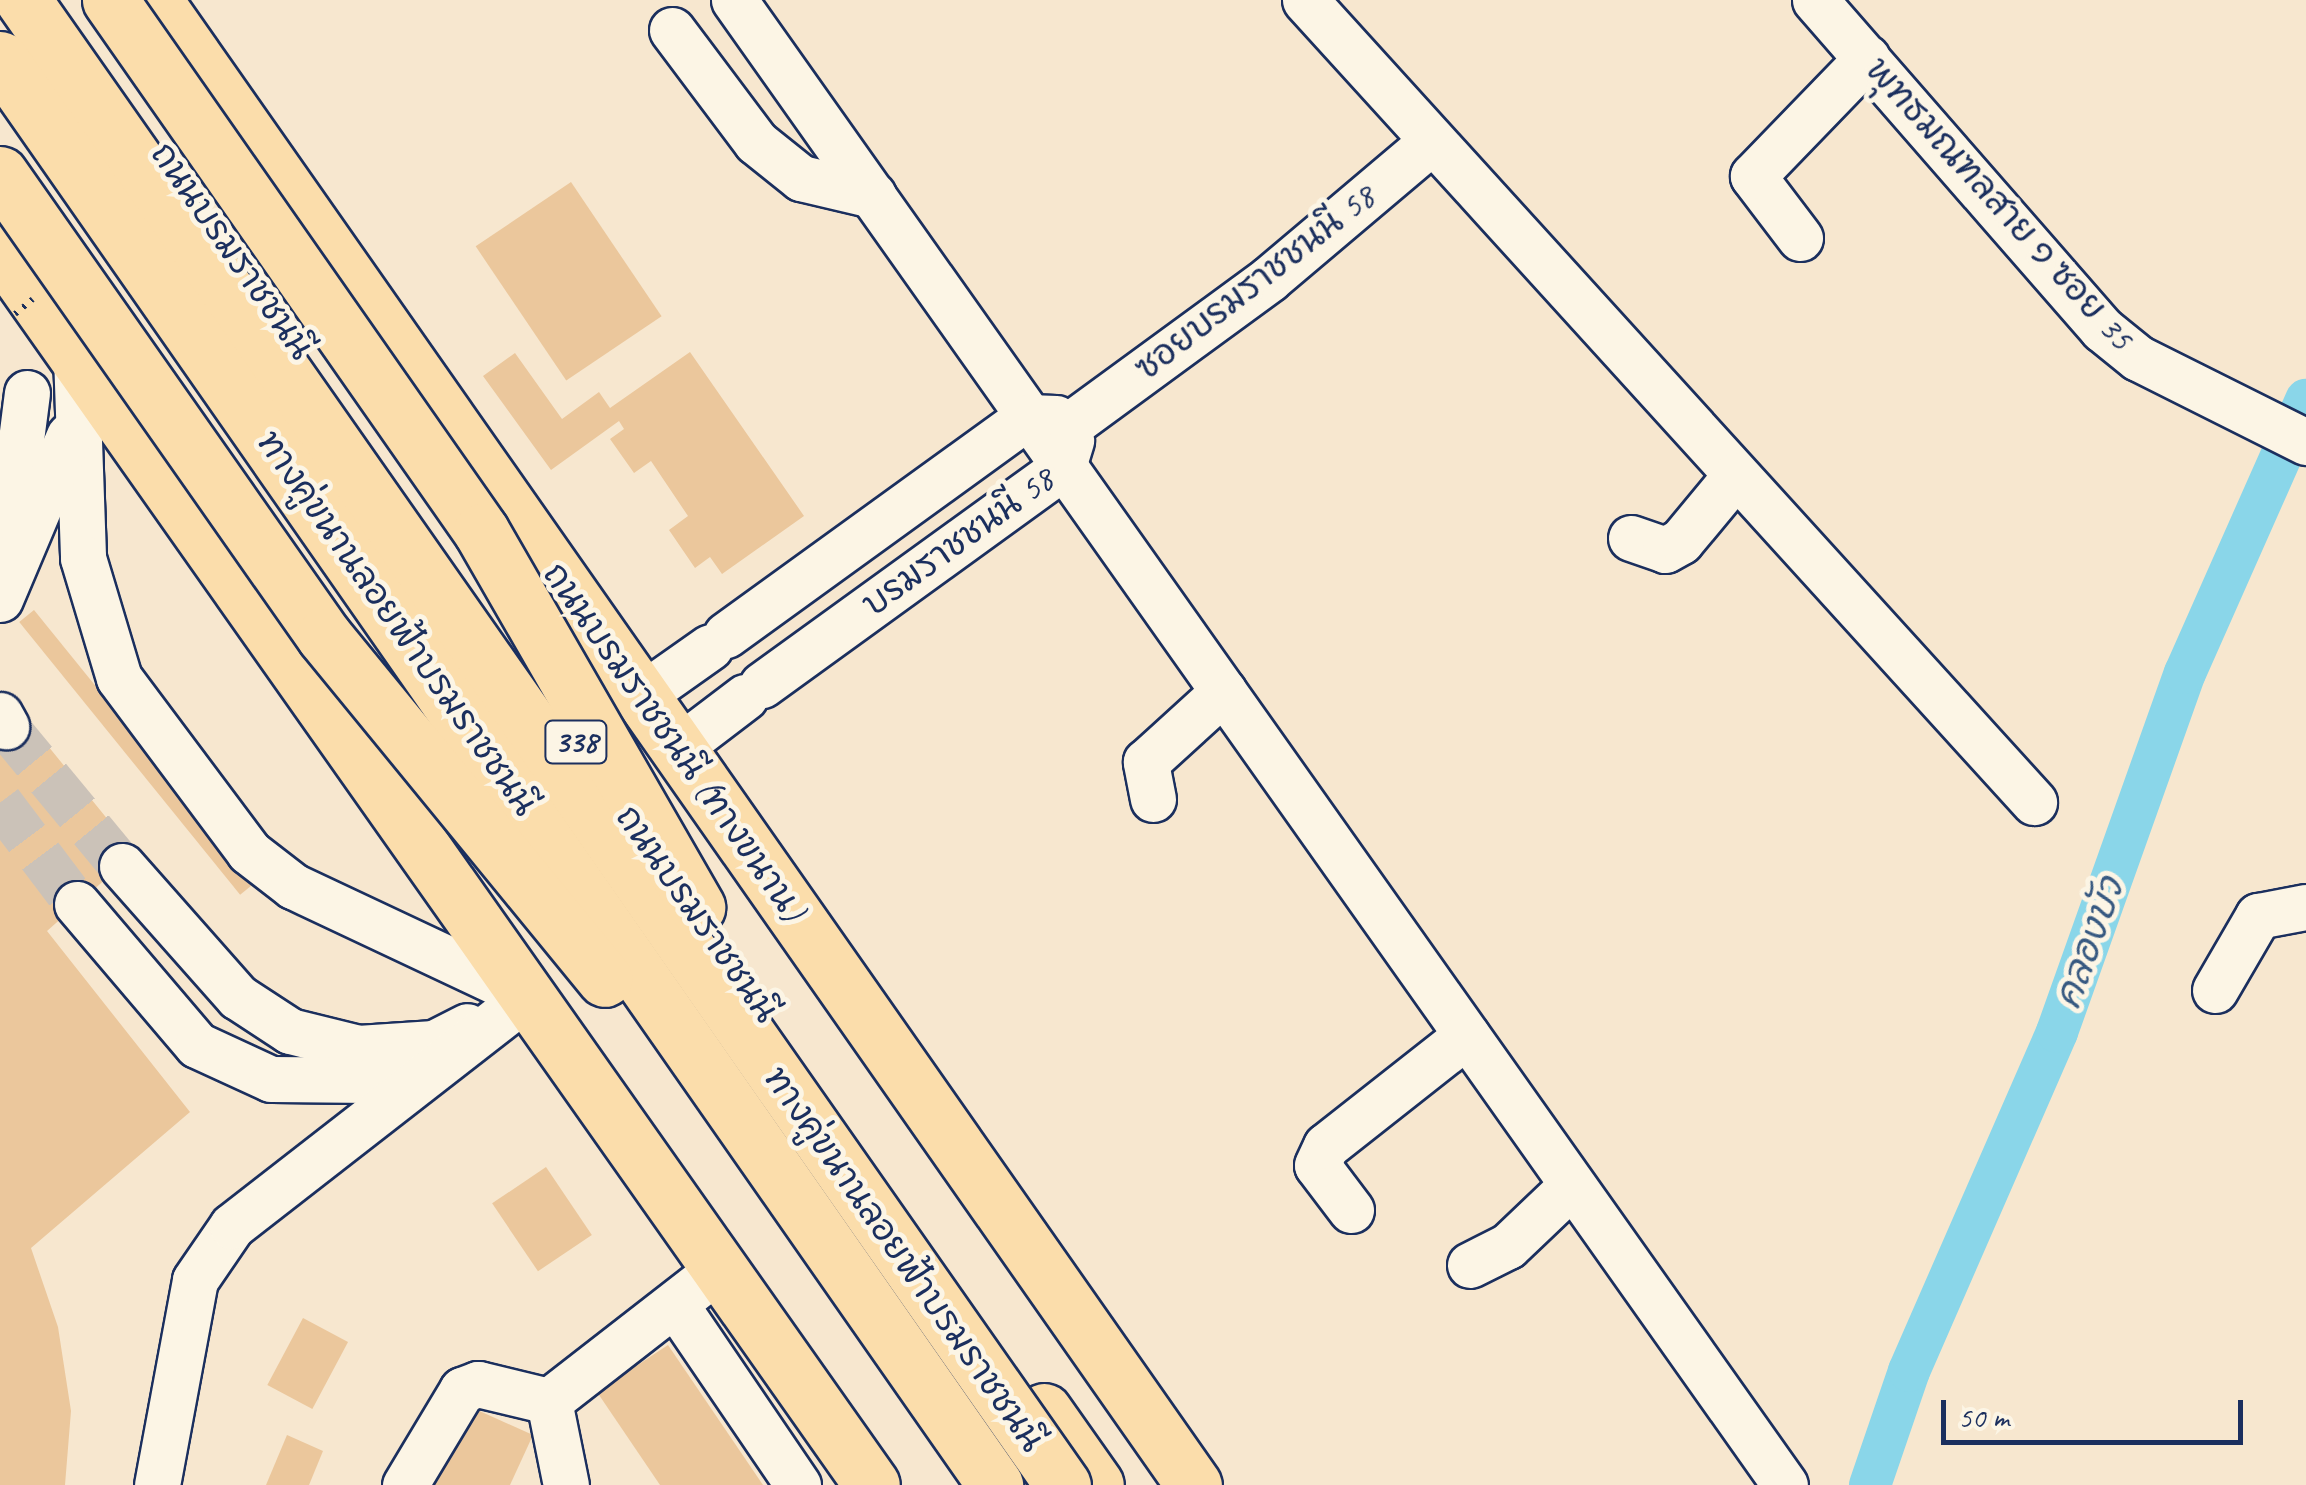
<!DOCTYPE html>
<html>
<head>
<meta charset="utf-8">
<style>
  body { margin:0 }
  #map { position:relative; width:2306px; height:1485px; overflow:hidden; background:#f7e7cf; font-family:Caveat,"Playpen Sans Thai",sans-serif }
  div>[style] { position:absolute }
  [style*='--x'] { left:calc(var(--x)*1px); top:calc(var(--y)*1px); width:calc(var(--w)*1px); rotate:calc(var(--a)*1deg) }
  .canal>* { height:42px; margin:-21px; padding:0 21px; transform-origin:21px; border-radius:21px; background:#8ad6e9 }
  .building>* { inset:0; background:#ebc79c; transform-origin:0 0 }
  .minor-tunnel>* { height:45px; margin-top:-22.5px; transform-origin:0; background:repeating-linear-gradient(90deg,#cbc2b8 0 45px,transparent 0 67px) }
  .roads { filter:drop-shadow(2px 0 #1b2f5e) drop-shadow(-2px 0 #1b2f5e) drop-shadow(0 2px #1b2f5e) drop-shadow(0 -2px #1b2f5e) }
  .minor>* { height:45px; margin:-22.5px; padding:0 22.5px; transform-origin:22.5px; border-radius:22.5px; background:#fcf5e5 }
  .major>* { height:55px; margin:-27.5px; padding:0 27.5px; transform-origin:27.5px; border-radius:27.5px; background:#fbddab }
  .path-bridge>* { height:6px; margin-top:-3px; transform-origin:0; background:repeating-linear-gradient(90deg,#1b2f5e 0 2.5px,transparent 0 10.5px) }
  .bridges { filter:drop-shadow(2px 0 #1b2f5e) drop-shadow(-2px 0 #1b2f5e) drop-shadow(0 2px #1b2f5e) drop-shadow(0 -2px #1b2f5e) }
  .major-bridge>* { height:55px; margin:-27.5px; padding:0 27.5px; transform-origin:27.5px; border-radius:27.5px; background:#fbddab }
  span { translate:-50% -50%; white-space:nowrap; text-align:center; line-height:1.15; -webkit-text-stroke:10px #fcf5e5; paint-order:stroke }
  .shield-label span { padding:2px 8px; background:#fcf5e5; border:2px solid; border-radius:8px; -webkit-text-stroke-width:0 }
  .shield-label { font-size:32px; color:#1b2f5e; font-weight:700 }
  .street-label { font-size:35px; color:#1b2f5e }
  .water-label { font-size:38px; color:#375981; font-style:italic }
  .scale { position:absolute; left:1941px; top:1400px; width:302px; height:45px; box-sizing:border-box; border:5px solid #1b2f5e; border-top:0; padding-left:12px; font-size:30px; line-height:35px; white-space:nowrap; color:#1b2f5e; -webkit-text-stroke:8px #fcf5e5; paint-order:stroke }
</style>
</head>
<body>
<div id="map">
  <div class="canal">
    <i style="--x:1870;--y:1485;--w:120;--a:-71.1"></i>
    <i style="--x:1909;--y:1371;--w:370;--a:-66.4"></i>
    <i style="--x:2057;--y:1032;--w:381;--a:-70.4"></i>
    <i style="--x:2185;--y:673;--w:299;--a:-66.1"></i>
  </div>
  <div class="building">
    <i style="left:571px;top:182px;width:162px;height:115px;rotate:56deg"></i>
    <i style="clip-path:polygon(690px 352px,804px 516px,722px 574px,710px 557px,695px 568px,669px 530px,688px 516px,651px 461px,634px 473px,610px 439px,624px 429px,619px 421px,551px 470px,483px 376px,515px 353px,562px 419px,599px 392px,610px 408px)"></i>
    <i style="left:34px;top:610px;width:351px;height:19px;rotate:51deg"></i>
    <i style="clip-path:polygon(22px 714px,135px 853px,47px 931px,190px 1112px,31px 1248px,58px 1327px,71px 1411px,65px 1485px,0 1485px,0 731px)"></i>
    <i style="left:546px;top:1167px;width:82px;height:65px;rotate:56deg"></i>
    <i style="left:303px;top:1318px;width:51px;height:76px;rotate:28deg"></i>
    <i style="clip-path:polygon(668px 1345px,763px 1485px,660px 1485px,597px 1392px)"></i>
    <i style="clip-path:polygon(464px 1404px,533px 1435px,510px 1485px,428px 1485px)"></i>
    <i style="clip-path:polygon(287px 1435px,323px 1451px,309px 1485px,266px 1485px)"></i>
  </div>
  <div class="minor-tunnel">
    <i style="--x:6;--y:726;--w:182;--a:50.4"></i>
    <i style="--x:0;--y:802;--w:128;--a:53"></i>
  </div>
  <div class="roads">
    <div class="minor">
      <i style="--x:734;--y:0;--w:1819;--a:54.71"></i>
      <i style="--x:1305;--y:0;--w:1084;--a:47.73"></i>
      <i style="--x:1815;--y:0;--w:437;--a:48.9"></i>
      <i style="--x:2102;--y:329;--w:46;--a:38.9"></i>
      <i style="--x:2138;--y:358;--w:188;--a:26.6"></i>
      <i style="--x:672;--y:30;--w:140;--a:53.1"></i>
      <i style="--x:756;--y:142;--w:58;--a:38.7"></i>
      <i style="--x:801;--y:178;--w:74;--a:13.3"></i>
      <i style="--x:1800;--y:238;--w:78;--a:-127.2"></i>
      <i style="--x:1753;--y:176;--w:164;--a:-46"></i>
      <i style="--x:76;--y:355;--w:203;--a:88"></i>
      <i style="--x:83;--y:558;--w:125;--a:73.3"></i>
      <i style="--x:119;--y:678;--w:217;--a:53.2"></i>
      <i style="--x:249;--y:852;--w:56;--a:37.7"></i>
      <i style="--x:293;--y:886;--w:259;--a:25.2"></i>
      <i style="--x:1078;--y:419;--w:237;--a:-36.2"></i>
      <i style="--x:1269;--y:279;--w:211;--a:-40.2"></i>
      <i style="--x:0;--y:520;--w:16;--a:-40"></i>
      <i style="--x:12;--y:510;--w:118;--a:-82.7"></i>
      <i style="--x:1631;--y:538;--w:36;--a:19"></i>
      <i style="--x:1665;--y:550;--w:18;--a:-29"></i>
      <i style="--x:1681;--y:541;--w:85;--a:-50.3"></i>
      <i style="--x:0;--y:599;--w:177;--a:-67.1"></i>
      <i style="--x:726;--y:635;--w:372;--a:-35.9"></i>
      <i style="--x:1027;--y:417;--w:29;--a:2"></i>
      <i style="--x:762;--y:685;--w:372;--a:-35.9"></i>
      <i style="--x:1063;--y:467;--w:28;--a:-73"></i>
      <i style="--x:642;--y:695;--w:83;--a:-35.2"></i>
      <i style="--x:0;--y:715;--w:13;--a:61"></i>
      <i style="--x:678;--y:748;--w:84;--a:-37.3"></i>
      <i style="--x:1153;--y:799;--w:38;--a:-101"></i>
      <i style="--x:1146;--y:762;--w:105;--a:-42.3"></i>
      <i style="--x:122;--y:866;--w:175;--a:48.5"></i>
      <i style="--x:238;--y:997;--w:62;--a:33.2"></i>
      <i style="--x:290;--y:1031;--w:70;--a:14"></i>
      <i style="--x:358;--y:1048;--w:76;--a:-3.8"></i>
      <i style="--x:434;--y:1043;--w:37;--a:-27"></i>
      <i style="--x:77;--y:904;--w:185;--a:49.6"></i>
      <i style="--x:197;--y:1045;--w:81;--a:24.7"></i>
      <i style="--x:271;--y:1079;--w:101;--a:0.6"></i>
      <i style="--x:372;--y:1080;--w:55;--a:-30.8"></i>
      <i style="--x:2215;--y:990;--w:86;--a:-59.8"></i>
      <i style="--x:2258;--y:916;--w:49;--a:-10.6"></i>
      <i style="--x:1351;--y:1210;--w:56;--a:-127.1"></i>
      <i style="--x:1317;--y:1165;--w:21;--a:-65"></i>
      <i style="--x:1326;--y:1146;--w:179;--a:-38.2"></i>
      <i style="--x:1470;--y:1265;--w:42;--a:-26.6"></i>
      <i style="--x:1508;--y:1246;--w:88;--a:-43.6"></i>
      <i style="--x:675;--y:1304;--w:219;--a:55.8"></i>
      <i style="--x:549;--y:1401;--w:189;--a:-37.9"></i>
      <i style="--x:549;--y:1401;--w:86;--a:78.6"></i>
      <i style="--x:157;--y:1485;--w:208;--a:-79.5"></i>
      <i style="--x:195;--y:1280;--w:65;--a:-55.6"></i>
      <i style="--x:232;--y:1226;--w:374;--a:-37.9"></i>
      <i style="--x:405;--y:1485;--w:111;--a:-59"></i>
      <i style="--x:462;--y:1390;--w:17;--a:-21"></i>
      <i style="--x:478;--y:1384;--w:73;--a:13.5"></i>
    </div>
    <div class="major">
      <i style="--x:154;--y:0;--w:1813;--a:55"></i>
      <i style="--x:0;--y:248;--w:1513;--a:54.82"></i>
      <i style="--x:1044;--y:1411;--w:90;--a:54.9"></i>
    </div>
  </div>
  <div class="path-bridge">
    <i style="--x:15;--y:314;--w:23;--a:-40"></i>
  </div>
  <div class="bridges">
    <div class="major-bridge">
      <i style="--x:23;--y:0;--w:1813;--a:55"></i>
      <i style="--x:110;--y:0;--w:648;--a:55.06"></i>
      <i style="--x:481;--y:531;--w:434;--a:60.1"></i>
      <i style="--x:0;--y:59;--w:1739;--a:55.09"></i>
      <i style="--x:0;--y:174;--w:564;--a:54.96"></i>
      <i style="--x:324;--y:636;--w:443;--a:50.7"></i>
    </div>
  </div>
  <div class="shield-label">
    <span style="left:576px;top:742px">338</span>
  </div>
  <div class="street-label">
    <span style="left:1999px;top:204px;rotate:48deg">พุทธมณฑลสาย ๑ ซอย 35</span>
    <span style="left:232px;top:251px;rotate:55deg">ถนนบรมราชชนนี</span>
    <span style="left:1255px;top:283px;rotate:-38deg">ซอยบรมราชชนนี 58</span>
    <span style="left:958px;top:542px;rotate:-36deg">บรมราชชนนี 58</span>
    <span style="left:397px;top:623px;rotate:55deg">ทางคู่ขนานลอยฟ้าบรมราชชนนี</span>
    <span style="left:674px;top:742px;rotate:55deg">ถนนบรมราชชนนี (ทางขนาน)</span>
    <span style="left:697px;top:914px;rotate:55deg">ถนนบรมราชชนนี</span>
    <span style="left:904px;top:1259px;rotate:55deg">ทางคู่ขนานลอยฟ้าบรมราชชนนี</span>
  </div>
  <div class="water-label">
    <span style="left:2089px;top:943px;rotate:-70deg">คลองบัว</span>
  </div>
  <div class="scale">50 m</div>
</div>
</body>
</html>
